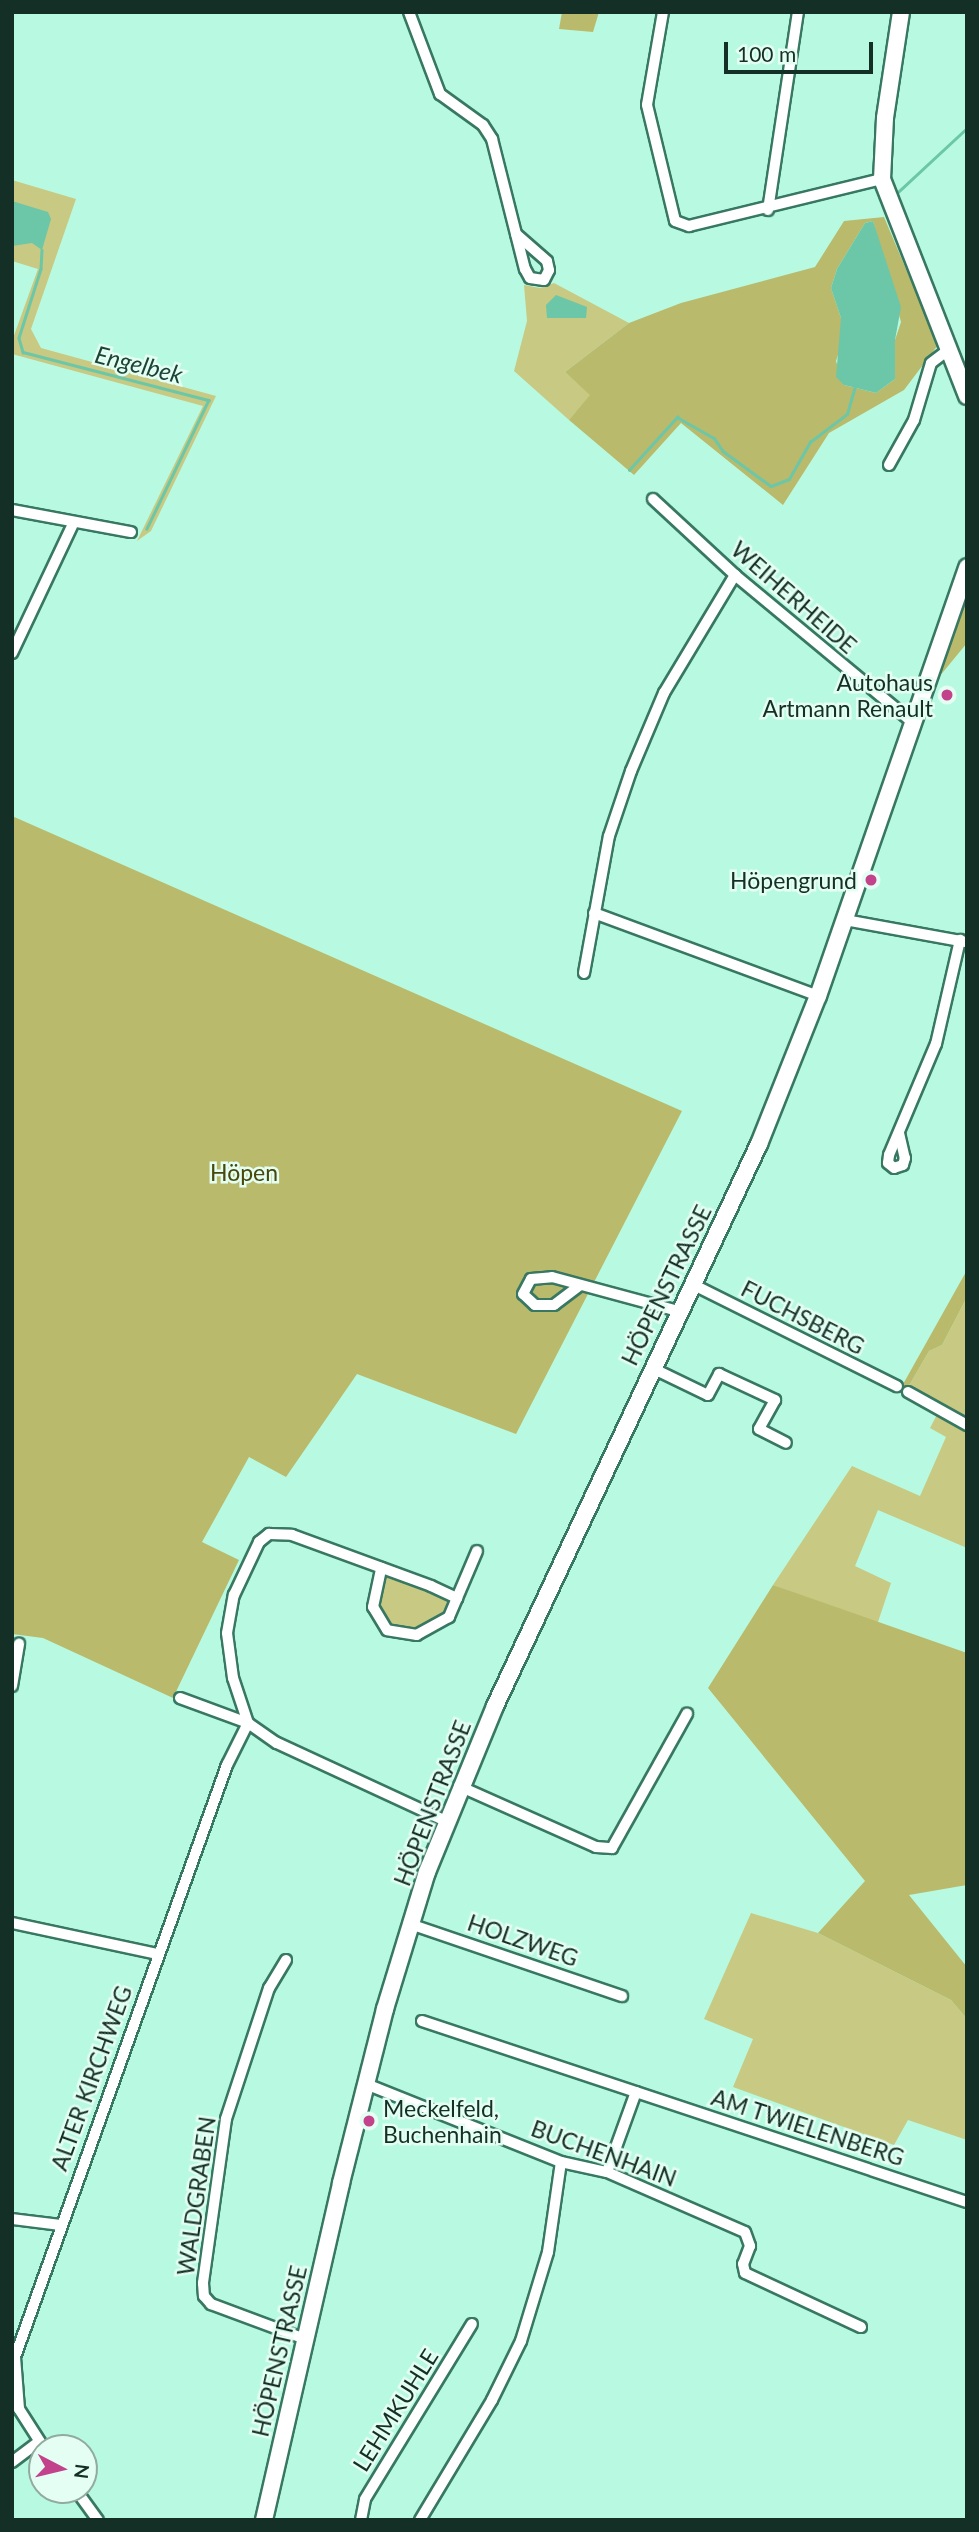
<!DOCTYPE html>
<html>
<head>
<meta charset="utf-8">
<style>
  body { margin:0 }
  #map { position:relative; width:979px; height:2532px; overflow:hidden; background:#b8fae1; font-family:Lato,sans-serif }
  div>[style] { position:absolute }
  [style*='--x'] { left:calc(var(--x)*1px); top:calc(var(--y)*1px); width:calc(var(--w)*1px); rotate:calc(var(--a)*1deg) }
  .green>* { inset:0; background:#c8c982 }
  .forest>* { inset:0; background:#b9ba6b }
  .water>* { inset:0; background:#6bc7a7 }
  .stream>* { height:2.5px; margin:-1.25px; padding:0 1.25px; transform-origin:1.25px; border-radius:1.25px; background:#6bc7a7 }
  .roads { filter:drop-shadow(2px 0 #387862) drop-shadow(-2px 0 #387862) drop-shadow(0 2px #387862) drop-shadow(0 -2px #387862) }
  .street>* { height:10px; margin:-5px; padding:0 5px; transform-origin:5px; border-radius:5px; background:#fff }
  .secondary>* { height:16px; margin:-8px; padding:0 8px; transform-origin:8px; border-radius:8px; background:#fff }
  .dots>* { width:19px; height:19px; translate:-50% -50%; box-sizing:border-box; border:4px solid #e4fef3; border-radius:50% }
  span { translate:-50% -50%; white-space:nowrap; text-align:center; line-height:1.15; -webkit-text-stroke:5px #e4fef3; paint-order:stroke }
  .street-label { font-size:23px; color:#142f25 }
  .poi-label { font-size:23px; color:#142f25 }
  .right { translate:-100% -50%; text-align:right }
  .left { translate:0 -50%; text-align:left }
  .park-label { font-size:23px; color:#49480a }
  .water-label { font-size:24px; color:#1b4436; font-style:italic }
  .frame { position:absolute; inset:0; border:14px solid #142f25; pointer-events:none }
  .north { position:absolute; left:28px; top:2434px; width:70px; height:70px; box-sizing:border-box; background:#e4fef3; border:2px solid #91aba1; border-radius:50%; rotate:97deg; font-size:19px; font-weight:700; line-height:28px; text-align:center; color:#142f25 }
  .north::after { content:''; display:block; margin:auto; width:24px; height:32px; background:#c3428c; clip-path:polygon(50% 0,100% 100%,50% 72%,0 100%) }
  .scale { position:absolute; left:724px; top:42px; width:149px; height:32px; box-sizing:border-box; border:4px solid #142f25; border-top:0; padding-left:9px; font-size:21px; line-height:24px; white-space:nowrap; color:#142f25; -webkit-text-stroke:5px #e4fef3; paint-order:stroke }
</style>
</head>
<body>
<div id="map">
  <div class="green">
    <i style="clip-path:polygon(12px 180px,76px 199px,31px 329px,41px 348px,216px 396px,151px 531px,137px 541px,203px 406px,12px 354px,12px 341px,38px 269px,12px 261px)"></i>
    <i style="clip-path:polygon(554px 283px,629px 323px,565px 372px,591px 395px,569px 420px,514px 371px,527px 321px,524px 285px,540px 288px)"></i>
    <i style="clip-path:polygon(967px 1297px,967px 1548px,878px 1510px,855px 1566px,891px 1583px,877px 1625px,773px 1585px,852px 1466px,920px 1496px,946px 1437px,930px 1428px,941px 1407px,907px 1389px,929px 1351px,942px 1345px)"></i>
    <i style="clip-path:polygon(382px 1569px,457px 1598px,448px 1616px,417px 1635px,380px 1623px,375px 1588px)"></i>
    <i style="clip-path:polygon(751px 1913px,818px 1933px,951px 2000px,967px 2019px,967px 2140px,908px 2120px,894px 2145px,733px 2087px,753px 2039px,704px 2019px)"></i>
  </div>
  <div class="forest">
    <i style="clip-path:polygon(562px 12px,599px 12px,593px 32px,559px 29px)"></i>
    <i style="clip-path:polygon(evenodd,884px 217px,938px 345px,904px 390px,829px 433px,783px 505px,681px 423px,634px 475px,569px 420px,590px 395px,565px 372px,629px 323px,681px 303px,815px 267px,844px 221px,884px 217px,873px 221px,901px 322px,895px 340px,895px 379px,876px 393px,844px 385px,836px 361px,842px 343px,841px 318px,831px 288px,837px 269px,865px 223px,873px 221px)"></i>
    <i style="clip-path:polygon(967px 584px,967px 643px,934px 683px)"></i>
    <i style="clip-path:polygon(12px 816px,682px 1111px,516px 1434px,357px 1374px,286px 1477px,249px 1457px,202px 1542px,239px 1560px,173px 1698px,43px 1638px,12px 1634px)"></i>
    <i style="clip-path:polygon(967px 1270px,967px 1297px,942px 1345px,929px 1351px,907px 1389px,902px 1386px)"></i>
    <i style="clip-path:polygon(773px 1585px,967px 1653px,967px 1885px,909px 1895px,967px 1967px,967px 2019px,951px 2000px,818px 1933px,865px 1881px,708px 1688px)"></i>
  </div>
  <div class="water">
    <i style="clip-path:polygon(12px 201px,48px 212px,51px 219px,42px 250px,32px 243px,12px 246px)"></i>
    <i style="clip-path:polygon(873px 221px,901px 307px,895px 340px,895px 379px,876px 393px,844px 385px,836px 377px,841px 318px,831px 288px,837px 269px,865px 223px)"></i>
    <i style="clip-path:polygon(556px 295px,587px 307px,586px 318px,547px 318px,546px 305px)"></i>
  </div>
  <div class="stream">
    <i style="--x:897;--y:193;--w:96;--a:-42.9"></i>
    <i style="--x:42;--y:250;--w:19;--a:93"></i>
    <i style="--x:41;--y:269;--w:72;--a:107.7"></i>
    <i style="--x:19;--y:338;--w:15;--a:74"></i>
    <i style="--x:23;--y:352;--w:192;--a:14.5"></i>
    <i style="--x:209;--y:400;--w:143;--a:115.7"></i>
    <i style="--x:629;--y:470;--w:72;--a:-47.8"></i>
    <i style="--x:677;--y:417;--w:43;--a:29.6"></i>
    <i style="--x:714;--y:438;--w:16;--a:55"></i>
    <i style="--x:723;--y:451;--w:59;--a:36.1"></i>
    <i style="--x:771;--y:486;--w:19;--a:-21"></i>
    <i style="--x:789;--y:479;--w:43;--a:-60.4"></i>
    <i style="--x:810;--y:442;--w:46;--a:-37.1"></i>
    <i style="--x:847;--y:414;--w:29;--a:-74"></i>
  </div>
  <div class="roads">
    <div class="street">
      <i style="--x:409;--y:12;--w:88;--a:69.3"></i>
      <i style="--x:440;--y:94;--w:53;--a:35.8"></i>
      <i style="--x:483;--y:125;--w:17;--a:57"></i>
      <i style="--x:492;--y:139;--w:134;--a:75.8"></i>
      <i style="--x:525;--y:269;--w:10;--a:61"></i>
      <i style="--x:530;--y:278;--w:14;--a:8"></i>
      <i style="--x:544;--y:280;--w:11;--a:-63"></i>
      <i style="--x:549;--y:270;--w:9;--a:-103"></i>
      <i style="--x:547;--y:261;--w:41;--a:-138.9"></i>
      <i style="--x:663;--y:12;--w:94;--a:99.8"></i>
      <i style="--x:647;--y:105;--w:119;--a:76.4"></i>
      <i style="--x:675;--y:221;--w:15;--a:20"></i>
      <i style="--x:689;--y:226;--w:199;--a:-13.7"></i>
      <i style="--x:768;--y:210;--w:200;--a:-81.4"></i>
      <i style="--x:889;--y:465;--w:51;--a:-60.9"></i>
      <i style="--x:914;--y:420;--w:59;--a:-73.4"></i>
      <i style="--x:931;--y:363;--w:21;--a:-37"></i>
      <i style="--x:653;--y:499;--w:112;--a:42.8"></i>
      <i style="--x:735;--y:575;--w:229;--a:39.7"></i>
      <i style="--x:12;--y:510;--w:121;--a:10.5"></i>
      <i style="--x:12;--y:653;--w:145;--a:-64.7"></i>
      <i style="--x:594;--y:913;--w:239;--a:20.3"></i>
      <i style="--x:845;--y:920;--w:123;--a:10.3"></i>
      <i style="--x:584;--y:973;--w:139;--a:-79.7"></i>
      <i style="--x:609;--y:836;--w:69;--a:-71.3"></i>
      <i style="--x:631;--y:771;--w:85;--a:-67.1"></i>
      <i style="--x:664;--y:693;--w:138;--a:-59"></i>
      <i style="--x:899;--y:1133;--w:26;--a:77"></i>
      <i style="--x:905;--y:1158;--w:7;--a:106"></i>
      <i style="--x:903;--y:1165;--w:9;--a:162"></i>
      <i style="--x:894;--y:1168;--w:8;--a:-140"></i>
      <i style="--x:888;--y:1163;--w:8;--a:-83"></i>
      <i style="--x:889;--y:1155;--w:121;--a:-67.1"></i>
      <i style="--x:936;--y:1044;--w:107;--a:-77"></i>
      <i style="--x:692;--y:1284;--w:229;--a:26.5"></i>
      <i style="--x:579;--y:1286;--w:31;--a:143"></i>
      <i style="--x:554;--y:1305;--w:19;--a:180"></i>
      <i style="--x:535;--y:1305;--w:16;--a:-137"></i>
      <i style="--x:523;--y:1294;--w:17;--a:-62"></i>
      <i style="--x:531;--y:1279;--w:21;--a:-5"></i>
      <i style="--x:552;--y:1277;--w:131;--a:15.1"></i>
      <i style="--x:652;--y:1368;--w:62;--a:25.7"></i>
      <i style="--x:708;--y:1395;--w:24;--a:-62"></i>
      <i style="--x:719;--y:1374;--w:62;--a:24.9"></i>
      <i style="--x:775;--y:1400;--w:33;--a:119"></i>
      <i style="--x:759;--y:1429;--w:30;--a:27"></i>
      <i style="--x:908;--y:1392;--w:68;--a:29.2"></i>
      <i style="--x:457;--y:1598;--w:51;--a:-66.9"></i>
      <i style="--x:12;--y:1686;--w:43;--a:-80.5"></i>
      <i style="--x:180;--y:1698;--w:72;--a:20.2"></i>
      <i style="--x:248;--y:1723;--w:35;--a:35"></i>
      <i style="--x:277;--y:1743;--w:186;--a:24.8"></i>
      <i style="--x:248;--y:1723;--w:47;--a:-108.4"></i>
      <i style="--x:233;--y:1678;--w:45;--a:-97.6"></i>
      <i style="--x:227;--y:1633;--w:39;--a:-80"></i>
      <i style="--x:234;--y:1595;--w:59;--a:-64.7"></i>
      <i style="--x:259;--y:1542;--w:13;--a:-39"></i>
      <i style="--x:269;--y:1534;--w:23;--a:2"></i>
      <i style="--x:292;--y:1535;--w:148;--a:20.1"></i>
      <i style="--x:431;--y:1586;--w:29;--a:25"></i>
      <i style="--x:457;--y:1598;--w:21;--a:113"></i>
      <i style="--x:449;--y:1617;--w:37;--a:151"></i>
      <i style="--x:417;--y:1635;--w:30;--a:-171"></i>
      <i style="--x:387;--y:1630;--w:27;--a:-121"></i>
      <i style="--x:373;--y:1607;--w:40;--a:-78"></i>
      <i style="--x:459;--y:1786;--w:150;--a:24"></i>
      <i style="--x:596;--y:1847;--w:16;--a:4"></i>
      <i style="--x:612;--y:1848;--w:154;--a:-60.8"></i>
      <i style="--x:12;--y:1923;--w:149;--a:12"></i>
      <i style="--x:410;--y:1924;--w:224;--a:18.8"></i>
      <i style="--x:286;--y:1960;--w:33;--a:121"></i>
      <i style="--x:269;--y:1988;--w:138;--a:108.2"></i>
      <i style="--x:226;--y:2119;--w:166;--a:98"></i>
      <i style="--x:203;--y:2283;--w:13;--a:86"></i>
      <i style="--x:204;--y:2296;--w:11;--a:49"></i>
      <i style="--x:211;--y:2304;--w:100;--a:20.4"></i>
      <i style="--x:422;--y:2021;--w:574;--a:18.37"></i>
      <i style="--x:366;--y:2084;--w:210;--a:21.8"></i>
      <i style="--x:561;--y:2162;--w:47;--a:12.3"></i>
      <i style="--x:607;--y:2172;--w:150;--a:23.5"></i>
      <i style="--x:745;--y:2232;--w:15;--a:70"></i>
      <i style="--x:750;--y:2246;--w:19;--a:111"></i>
      <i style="--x:743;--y:2264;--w:9;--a:77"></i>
      <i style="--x:745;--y:2273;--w:128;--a:25"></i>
      <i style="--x:607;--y:2172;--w:85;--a:-70.1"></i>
      <i style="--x:12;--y:2219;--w:48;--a:7.1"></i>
      <i style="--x:44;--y:2448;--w:46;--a:-122.7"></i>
      <i style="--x:19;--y:2409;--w:52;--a:-94.4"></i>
      <i style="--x:15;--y:2357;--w:629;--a:-70.3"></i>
      <i style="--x:227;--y:1765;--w:47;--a:-63.4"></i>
      <i style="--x:12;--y:2462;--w:34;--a:-37"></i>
      <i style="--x:76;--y:2490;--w:37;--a:54"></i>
      <i style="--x:361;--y:2520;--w:21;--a:-79"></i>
      <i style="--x:365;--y:2499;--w:205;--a:-58.6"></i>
      <i style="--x:420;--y:2520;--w:140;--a:-59"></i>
      <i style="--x:492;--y:2400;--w:66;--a:-63.8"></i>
      <i style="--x:521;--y:2341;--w:93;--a:-73.1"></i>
      <i style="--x:548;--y:2252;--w:91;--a:-81.8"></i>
    </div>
    <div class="secondary">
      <i style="--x:901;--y:12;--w:107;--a:98.6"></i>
      <i style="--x:885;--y:118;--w:61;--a:92.8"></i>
      <i style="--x:882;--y:179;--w:233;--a:68.6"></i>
      <i style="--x:264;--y:2520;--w:346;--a:-77.1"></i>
      <i style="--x:341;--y:2183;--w:179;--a:-75.8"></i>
      <i style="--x:385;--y:2009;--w:143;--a:-73"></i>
      <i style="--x:427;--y:1872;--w:179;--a:-67.7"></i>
      <i style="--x:495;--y:1706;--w:621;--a:-64.84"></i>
      <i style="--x:759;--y:1144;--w:159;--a:-68.3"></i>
      <i style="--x:818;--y:996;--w:454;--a:-70.8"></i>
    </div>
  </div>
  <div class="dots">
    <i style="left:947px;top:695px;background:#c3428c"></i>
    <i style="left:871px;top:880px;background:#c3428c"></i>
    <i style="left:369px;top:2121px;background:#c3428c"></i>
  </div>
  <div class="street-label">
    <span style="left:794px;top:597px;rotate:41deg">WEIHERHEIDE</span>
    <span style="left:666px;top:1285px;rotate:-64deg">HÖPENSTRASSE</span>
    <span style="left:803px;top:1317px;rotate:27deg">FUCHSBERG</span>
    <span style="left:432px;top:1803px;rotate:-69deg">HÖPENSTRASSE</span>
    <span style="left:523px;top:1940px;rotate:19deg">HOLZWEG</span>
    <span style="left:91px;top:2078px;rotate:-70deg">ALTER KIRCHWEG</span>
    <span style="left:808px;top:2127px;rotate:18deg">AM TWIELENBERG</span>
    <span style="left:604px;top:2153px;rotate:20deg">BUCHENHAIN</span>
    <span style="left:196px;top:2196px;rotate:-82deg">WALDGRABEN</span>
    <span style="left:279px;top:2351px;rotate:-77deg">HÖPENSTRASSE</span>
    <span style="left:395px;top:2410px;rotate:-58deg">LEHMKUHLE</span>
  </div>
  <div class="poi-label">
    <span class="right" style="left:933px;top:695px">Autohaus<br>Artmann Renault</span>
    <span class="right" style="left:857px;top:880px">Höpengrund</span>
    <span class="left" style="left:383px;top:2121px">Meckelfeld,<br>Buchenhain</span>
  </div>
  <div class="park-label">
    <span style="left:244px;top:1172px">Höpen</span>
  </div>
  <div class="water-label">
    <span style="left:139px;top:364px;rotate:14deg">Engelbek</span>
  </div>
  <div class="frame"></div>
  <div class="north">N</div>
  <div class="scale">100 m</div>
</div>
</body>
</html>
